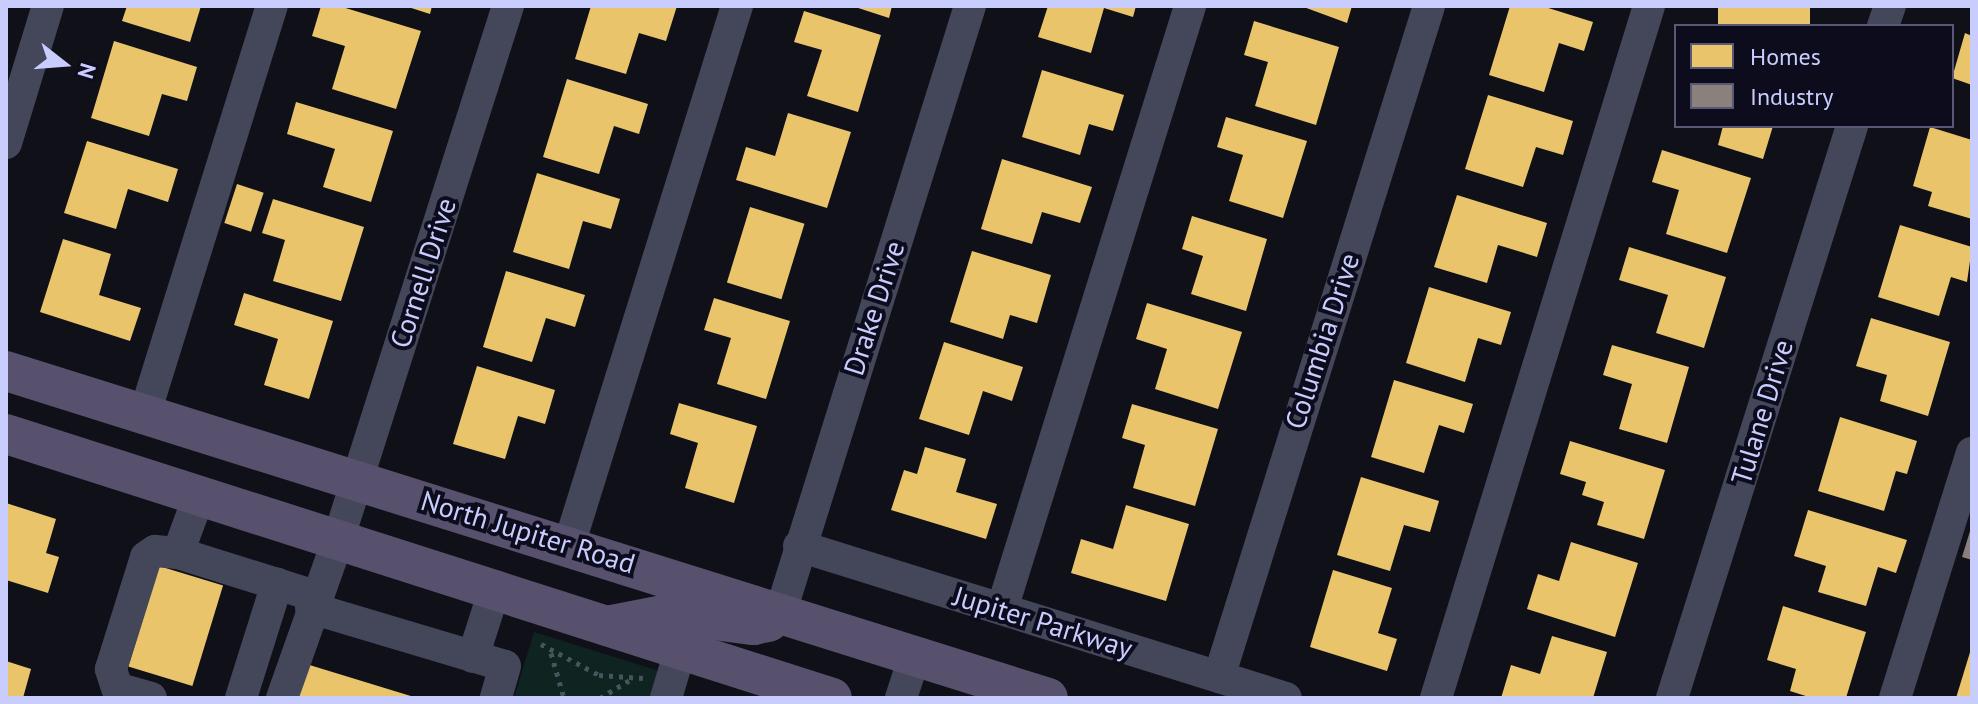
<!DOCTYPE html>
<html>
<head>
<meta charset="utf-8">
<style>
  body { margin:0 }
  #map { position:relative; width:1978px; height:704px; overflow:hidden; background:#101019; font-family:"PT Sans",sans-serif }
  div>[style] { position:absolute }
  [style*='--x'] { left:calc(var(--x)*1px); top:calc(var(--y)*1px); width:calc(var(--w)*1px); rotate:calc(var(--a)*1deg) }
  .green>* { inset:0; background:#0f2420 }
  .homes>* { inset:0; background:#e9c46a; transform-origin:0 0 }
  .industry>* { inset:0; background:#8a817c }
  .path>* { height:5px; margin-top:-2.5px; transform-origin:0; background:repeating-linear-gradient(90deg,#44555c 0 4px,transparent 0 10px) }
  .minor>* { height:32px; margin:-16px; padding:0 16px; transform-origin:16px; border-radius:16px; background:#44475a }
  .major>* { height:40px; margin:-20px; padding:0 20px; transform-origin:20px; border-radius:20px; background:#57516d }
  span { translate:-50% -50%; white-space:nowrap; text-align:center; line-height:1.15; -webkit-text-stroke:8px #0c0c1d; paint-order:stroke }
  .street-label { font-size:28px; color:#c9cdfe }
  .frame { position:absolute; inset:0; border:8px solid #c9cdfe; pointer-events:none }
  .legend { position:absolute; left:1674px; top:24px; width:280px; height:104px; box-sizing:border-box; background:#0c0c1d; border:2px solid #585977; margin:0; padding:10px 14px; list-style:none; font-size:24px; color:#c9cdfe }
  .legend li { display:flex; align-items:center; gap:16px; height:40px }
  .legend b { width:40px; border:2px solid #585977 }
  .north { position:absolute; left:24px; top:24px; width:80px; height:80px; -webkit-text-stroke:6px #0c0c1d; paint-order:stroke; rotate:107deg; font-size:22px; font-weight:700; line-height:32px; text-align:center; color:#c9cdfe }
  .north::after { content:''; display:block; margin:auto; width:28px; height:36px; background:#c9cdfe; clip-path:polygon(50% 0,100% 100%,50% 72%,0 100%) }
</style>
</head>
<body>
<div id="map">
  <div class="green">
    <i style="clip-path:polygon(534px 632px,672px 675px,665px 698px,514px 698px)"></i>
  </div>
  <div class="homes">
    <i style="clip-path:polygon(127px 6px,201px 6px,190px 42px,122px 21px)"></i>
    <i style="clip-path:polygon(321px 6px,339px 6px,421px 31px,396px 109px,332px 89px,345px 46px,312px 36px)"></i>
    <i style="clip-path:polygon(405px 6px,432px 6px,430px 14px)"></i>
    <i style="clip-path:polygon(591px 6px,677px 6px,666px 41px,639px 33px,626px 74px,575px 59px)"></i>
    <i style="clip-path:polygon(852px 6px,892px 6px,889px 18px)"></i>
    <i style="clip-path:polygon(1048px 6px,1136px 6px,1133px 17px,1104px 8px,1091px 53px,1038px 37px)"></i>
    <i style="clip-path:polygon(1301px 6px,1352px 6px,1347px 23px)"></i>
    <i style="clip-path:polygon(1510px 6px,1542px 6px,1593px 22px,1584px 51px,1559px 43px,1544px 92px,1489px 75px)"></i>
    <i style="left:1718px;top:6px;width:92px;height:21px"></i>
    <i style="clip-path:polygon(804px 11px,881px 35px,858px 112px,807px 96px,822px 50px,794px 42px)"></i>
    <i style="clip-path:polygon(1254px 21px,1339px 47px,1316px 125px,1255px 106px,1268px 62px,1244px 55px)"></i>
    <i style="clip-path:polygon(1965px 33px,1972px 36px,1972px 85px,1952px 78px)"></i>
    <i style="clip-path:polygon(114px 41px,197px 67px,187px 101px,162px 94px,149px 136px,91px 118px)"></i>
    <i style="clip-path:polygon(1042px 70px,1124px 95px,1113px 131px,1089px 124px,1080px 155px,1022px 137px)"></i>
    <i style="clip-path:polygon(567px 79px,648px 104px,639px 134px,614px 126px,599px 174px,543px 157px)"></i>
    <i style="clip-path:polygon(1488px 95px,1573px 121px,1563px 155px,1536px 147px,1523px 187px,1465px 169px)"></i>
    <i style="clip-path:polygon(296px 102px,393px 131px,371px 202px,323px 187px,335px 149px,287px 134px)"></i>
    <i style="clip-path:polygon(788px 113px,851px 132px,827px 208px,736px 180px,746px 147px,775px 156px)"></i>
    <i style="clip-path:polygon(1226px 117px,1307px 141px,1283px 218px,1229px 201px,1243px 155px,1217px 147px)"></i>
    <i style="clip-path:polygon(1723px 126px,1773px 126px,1763px 159px,1718px 145px)"></i>
    <i style="clip-path:polygon(1930px 127px,1972px 140px,1972px 219px,1928px 206px,1932px 192px,1913px 186px)"></i>
    <i style="clip-path:polygon(87px 141px,178px 169px,168px 202px,128px 189px,116px 229px,64px 213px)"></i>
    <i style="clip-path:polygon(1662px 150px,1751px 178px,1727px 253px,1666px 234px,1679px 190px,1652px 182px)"></i>
    <i style="clip-path:polygon(1002px 159px,1092px 187px,1080px 223px,1042px 212px,1032px 244px,981px 229px)"></i>
    <i style="clip-path:polygon(537px 173px,620px 199px,611px 229px,583px 221px,569px 269px,513px 252px)"></i>
    <i style="left:237px;top:184px;width:28px;height:41px;rotate:18deg"></i>
    <i style="clip-path:polygon(1457px 195px,1547px 223px,1537px 257px,1498px 245px,1487px 283px,1434px 267px)"></i>
    <i style="clip-path:polygon(273px 199px,364px 227px,341px 301px,273px 281px,285px 240px,262px 233px)"></i>
    <i style="left:750px;top:207px;width:57px;height:79px;rotate:17deg"></i>
    <i style="clip-path:polygon(1192px 216px,1267px 239px,1246px 311px,1191px 294px,1203px 256px,1182px 249px)"></i>
    <i style="clip-path:polygon(1900px 225px,1972px 247px,1967px 282px,1951px 277px,1939px 316px,1878px 297px)"></i>
    <i style="clip-path:polygon(63px 239px,111px 254px,99px 295px,141px 308px,130px 341px,40px 312px)"></i>
    <i style="clip-path:polygon(1629px 247px,1726px 277px,1704px 348px,1656px 333px,1668px 295px,1619px 280px)"></i>
    <i style="clip-path:polygon(972px 251px,1051px 275px,1037px 323px,1010px 315px,1003px 339px,950px 322px)"></i>
    <i style="clip-path:polygon(506px 271px,585px 295px,575px 327px,546px 318px,532px 362px,483px 347px)"></i>
    <i style="clip-path:polygon(1429px 287px,1511px 312px,1501px 345px,1478px 338px,1465px 382px,1406px 363px)"></i>
    <i style="clip-path:polygon(244px 293px,333px 321px,309px 399px,264px 385px,278px 339px,234px 325px)"></i>
    <i style="clip-path:polygon(714px 298px,790px 321px,766px 399px,717px 384px,731px 338px,704px 330px)"></i>
    <i style="clip-path:polygon(1147px 303px,1242px 332px,1218px 409px,1155px 389px,1167px 349px,1136px 339px)"></i>
    <i style="clip-path:polygon(1871px 318px,1950px 342px,1928px 416px,1880px 401px,1887px 375px,1856px 366px)"></i>
    <i style="clip-path:polygon(944px 342px,1023px 367px,1012px 401px,983px 391px,969px 435px,919px 419px)"></i>
    <i style="clip-path:polygon(1612px 345px,1689px 367px,1667px 443px,1619px 429px,1632px 384px,1603px 375px)"></i>
    <i style="clip-path:polygon(477px 366px,555px 390px,545px 424px,518px 416px,505px 459px,453px 444px)"></i>
    <i style="clip-path:polygon(1394px 380px,1473px 404px,1464px 433px,1439px 425px,1424px 473px,1371px 457px)"></i>
    <i style="clip-path:polygon(679px 403px,757px 426px,734px 503px,685px 488px,698px 443px,670px 434px)"></i>
    <i style="clip-path:polygon(1132px 404px,1218px 429px,1195px 506px,1133px 488px,1145px 445px,1122px 438px)"></i>
    <i style="clip-path:polygon(1840px 417px,1917px 441px,1907px 474px,1896px 471px,1884px 511px,1818px 491px)"></i>
    <i style="clip-path:polygon(1570px 441px,1665px 470px,1644px 539px,1597px 525px,1604px 502px,1582px 495px,1586px 482px,1560px 474px)"></i>
    <i style="clip-path:polygon(925px 447px,966px 459px,956px 492px,997px 504px,986px 539px,891px 510px,904px 470px,917px 474px)"></i>
    <i style="clip-path:polygon(1361px 477px,1439px 501px,1430px 532px,1404px 525px,1390px 571px,1337px 555px)"></i>
    <i style="clip-path:polygon(6px 503px,56px 519px,46px 553px,59px 557px,48px 593px,6px 580px)"></i>
    <i style="clip-path:polygon(1126px 505px,1189px 524px,1166px 601px,1071px 573px,1081px 539px,1113px 549px)"></i>
    <i style="clip-path:polygon(1808px 510px,1907px 540px,1896px 573px,1878px 567px,1866px 606px,1818px 592px,1826px 566px,1794px 556px)"></i>
    <i style="clip-path:polygon(1571px 542px,1638px 563px,1615px 637px,1527px 609px,1538px 574px,1559px 581px)"></i>
    <i style="left:159px;top:566px;width:67px;height:105px;rotate:17deg"></i>
    <i style="clip-path:polygon(1333px 570px,1392px 588px,1378px 633px,1397px 639px,1387px 671px,1310px 647px)"></i>
    <i style="clip-path:polygon(1783px 606px,1866px 632px,1846px 698px,1812px 698px,1790px 691px,1796px 669px,1767px 660px)"></i>
    <i style="clip-path:polygon(1552px 636px,1607px 652px,1593px 698px,1501px 698px,1511px 665px,1540px 674px)"></i>
    <i style="clip-path:polygon(1971px 649px,1972px 698px,1956px 698px)"></i>
    <i style="clip-path:polygon(6px 661px,31px 669px,23px 698px,6px 698px)"></i>
    <i style="clip-path:polygon(303px 663px,414px 697px,414px 698px,291px 698px)"></i>
  </div>
  <div class="industry">
    <i style="clip-path:polygon(1971px 528px,1972px 528px,1972px 560px,1962px 557px)"></i>
  </div>
  <div class="path">
    <i style="--x:541;--y:644;--w:66;--a:28.1"></i>
    <i style="--x:599;--y:675;--w:44;--a:3.9"></i>
    <i style="--x:551;--y:653;--w:47;--a:73.9"></i>
    <i style="--x:600;--y:698;--w:35;--a:-31"></i>
  </div>
  <div class="minor">
    <i style="--x:1883;--y:26;--w:21;--a:-71"></i>
    <i style="--x:6;--y:143;--w:143;--a:-73"></i>
    <i style="--x:145;--y:413;--w:426;--a:-72.7"></i>
    <i style="--x:199;--y:496;--w:61;--a:110.2"></i>
    <i style="--x:178;--y:553;--w:147;--a:17.4"></i>
    <i style="--x:569;--y:545;--w:565;--a:-72.69"></i>
    <i style="--x:799;--y:546;--w:510;--a:17.33"></i>
    <i style="--x:311;--y:608;--w:202;--a:16.6"></i>
    <i style="--x:505;--y:666;--w:33;--a:106"></i>
    <i style="--x:1002;--y:609;--w:632;--a:-72.68"></i>
    <i style="--x:781;--y:611;--w:634;--a:-72.65"></i>
    <i style="--x:473;--y:657;--w:69;--a:-72.3"></i>
    <i style="--x:1219;--y:677;--w:703;--a:-72.62"></i>
    <i style="--x:151;--y:698;--w:35;--a:-164"></i>
    <i style="--x:117;--y:688;--w:20;--a:-108"></i>
    <i style="--x:111;--y:669;--w:117;--a:-72.6"></i>
    <i style="--x:146;--y:557;--w:11;--a:-34"></i>
    <i style="--x:155;--y:551;--w:23;--a:5"></i>
    <i style="--x:241;--y:698;--w:120;--a:-72.5"></i>
    <i style="--x:282;--y:698;--w:168;--a:-70.5"></i>
    <i style="--x:338;--y:540;--w:560;--a:-72.34"></i>
    <i style="--x:666;--y:698;--w:49;--a:-73.4"></i>
    <i style="--x:901;--y:698;--w:45;--a:-72"></i>
    <i style="--x:1436;--y:698;--w:724;--a:-72.89"></i>
    <i style="--x:1672;--y:698;--w:600;--a:-72.53"></i>
    <i style="--x:1895;--y:698;--w:257;--a:-72.6"></i>
  </div>
  <div class="major">
    <i style="--x:6;--y:371;--w:1092;--a:17.42"></i>
    <i style="--x:6;--y:434;--w:867;--a:17.72"></i>
    <i style="--x:607;--y:626;--w:63;--a:-11"></i>
    <i style="--x:669;--y:614;--w:85;--a:7.5"></i>
    <i style="--x:753;--y:625;--w:16;--a:-11"></i>
  </div>
  <div class="street-label">
    <span style="left:423px;top:273px;rotate:-72deg">Cornell Drive</span>
    <span style="left:874px;top:308px;rotate:-72deg">Drake Drive</span>
    <span style="left:1322px;top:341px;rotate:-72deg">Columbia Drive</span>
    <span style="left:1762px;top:412px;rotate:-73deg">Tulane Drive</span>
    <span style="left:528px;top:532px;rotate:17deg">North Jupiter Road</span>
    <span style="left:1043px;top:622px;rotate:17deg">Jupiter Parkway</span>
  </div>
  <div class="frame"></div>
  <ul class="legend">
  <li><b style="height:22px;background:#e9c46a"></b>Homes</li>
  <li><b style="height:22px;background:#8a817c"></b>Industry</li>
  </ul>
  <div class="north">N</div>
</div>
</body>
</html>
